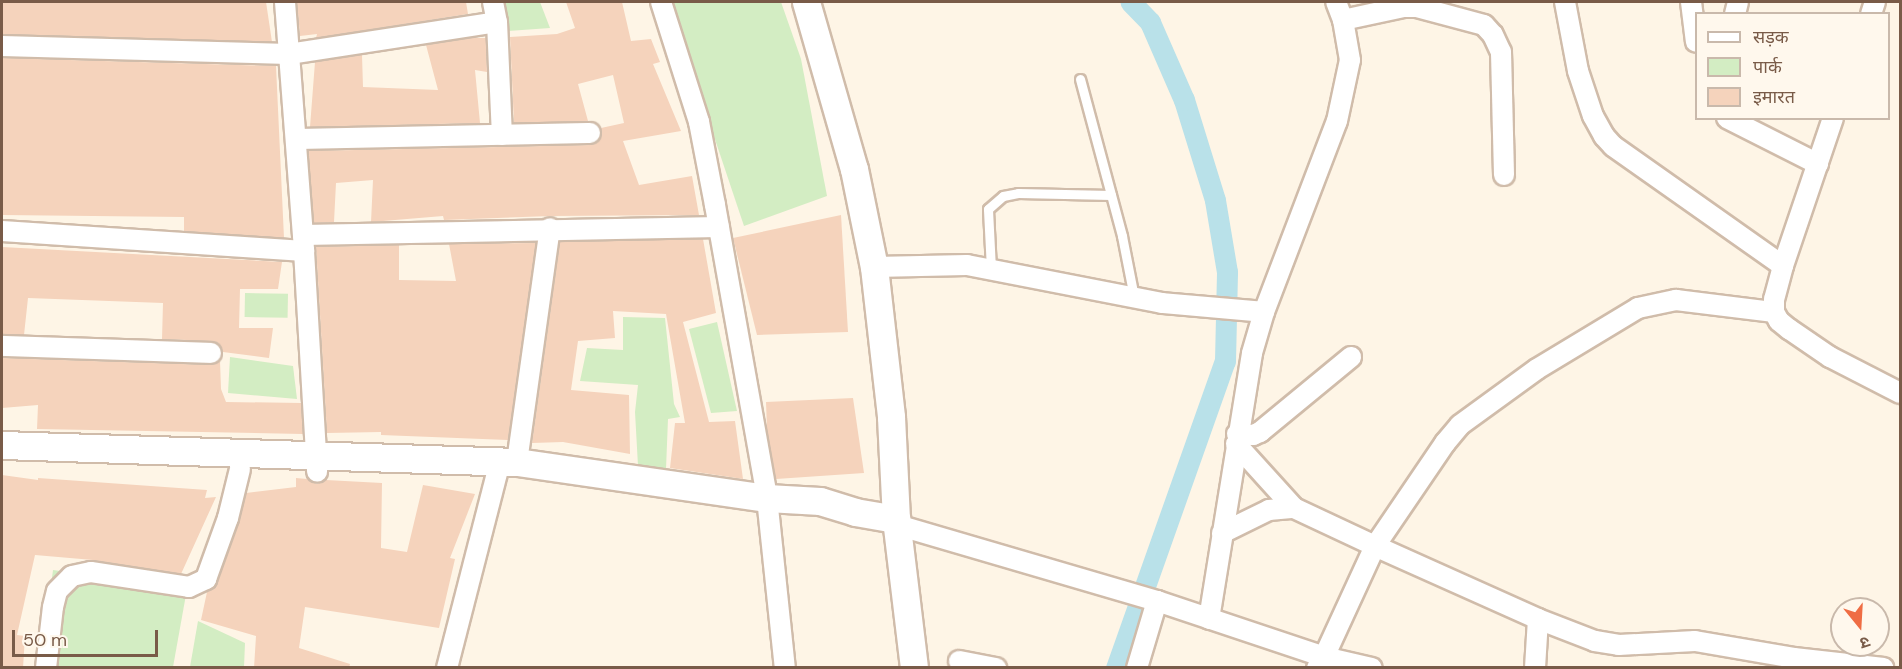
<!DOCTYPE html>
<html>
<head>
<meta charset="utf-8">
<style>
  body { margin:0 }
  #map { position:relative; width:1902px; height:669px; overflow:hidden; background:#fef5e6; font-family:"DM Sans","Noto Sans Devanagari",sans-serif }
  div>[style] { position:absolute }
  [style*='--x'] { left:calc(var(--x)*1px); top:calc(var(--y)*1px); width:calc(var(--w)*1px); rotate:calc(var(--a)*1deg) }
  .green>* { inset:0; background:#d3edc3; transform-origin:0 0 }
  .canal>* { height:21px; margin:-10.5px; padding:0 10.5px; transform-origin:10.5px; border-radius:10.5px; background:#b9e1e9 }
  .building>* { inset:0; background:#f5d3bc }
  .roads { filter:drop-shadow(2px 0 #d0bcaa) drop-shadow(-2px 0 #d0bcaa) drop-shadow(0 2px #d0bcaa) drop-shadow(0 -2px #d0bcaa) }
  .lane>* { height:9px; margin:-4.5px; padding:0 4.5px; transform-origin:4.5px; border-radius:4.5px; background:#fff }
  .street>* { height:20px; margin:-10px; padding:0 10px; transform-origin:10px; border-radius:10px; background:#fff }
  .secondary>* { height:27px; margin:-13.5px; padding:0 13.5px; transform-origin:13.5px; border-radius:13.5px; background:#fff }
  span { translate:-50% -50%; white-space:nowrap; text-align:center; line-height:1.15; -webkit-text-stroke:4.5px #fff8ed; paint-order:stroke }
  .frame { position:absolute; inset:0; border:3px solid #795b48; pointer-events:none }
  .legend { position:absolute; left:1695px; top:12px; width:195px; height:108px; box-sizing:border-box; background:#fff8ed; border:2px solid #c9b9ab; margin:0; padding:8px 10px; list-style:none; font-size:18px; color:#795b48 }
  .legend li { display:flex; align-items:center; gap:12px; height:30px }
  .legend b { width:30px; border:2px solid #c9b9ab }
  .north { position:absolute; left:1830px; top:597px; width:60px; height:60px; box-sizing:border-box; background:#fff8ed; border:2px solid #c9b9ab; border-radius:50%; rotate:162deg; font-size:16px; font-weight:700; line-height:24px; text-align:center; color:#795b48 }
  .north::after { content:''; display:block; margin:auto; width:21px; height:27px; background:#ef6d44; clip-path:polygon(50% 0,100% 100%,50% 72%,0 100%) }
  .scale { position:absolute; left:12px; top:630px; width:146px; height:27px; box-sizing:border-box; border:3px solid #795b48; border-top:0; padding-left:8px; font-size:18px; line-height:21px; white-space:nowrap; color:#795b48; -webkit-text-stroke:4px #fff8ed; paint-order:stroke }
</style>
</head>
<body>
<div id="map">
  <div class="green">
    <i style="clip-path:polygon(487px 2px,540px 2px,550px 28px,494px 32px)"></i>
    <i style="clip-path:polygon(669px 2px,781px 2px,801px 59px,827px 196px,744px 226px)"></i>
    <i style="left:245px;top:293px;width:43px;height:24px;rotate:1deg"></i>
    <i style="clip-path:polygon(623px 317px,665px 318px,674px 404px,680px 417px,668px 419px,666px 469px,638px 466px,635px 412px,638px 385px,580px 381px,587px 348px,623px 350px)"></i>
    <i style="clip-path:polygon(717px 322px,737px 411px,711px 413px,689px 329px)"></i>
    <i style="clip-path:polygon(230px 357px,293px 366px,297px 399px,228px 393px)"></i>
    <i style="clip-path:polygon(53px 570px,187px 589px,173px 667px,40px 668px)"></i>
    <i style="clip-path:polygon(198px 621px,245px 643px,244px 667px,190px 667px)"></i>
  </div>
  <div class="canal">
    <i style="--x:1116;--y:668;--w:326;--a:-70.5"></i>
    <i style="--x:1225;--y:361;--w:89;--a:-88.7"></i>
    <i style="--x:1227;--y:272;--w:73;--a:-99.5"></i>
    <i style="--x:1215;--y:200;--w:105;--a:-107.2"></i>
    <i style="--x:1184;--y:100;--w:85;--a:-113.6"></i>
    <i style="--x:1150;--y:22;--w:28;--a:-134"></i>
  </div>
  <div class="building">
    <i style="clip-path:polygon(2px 2px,266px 2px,272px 42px,2px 34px)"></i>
    <i style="clip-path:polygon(297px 2px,466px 2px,468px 14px,316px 38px,317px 34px,300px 36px)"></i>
    <i style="clip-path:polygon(566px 2px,622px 2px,631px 41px,651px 39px,660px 62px,653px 64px,681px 131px,623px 141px,639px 185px,692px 176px,699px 215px,551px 216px,444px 220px,443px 216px,371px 222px,373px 180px,336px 183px,334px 222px,314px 223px,308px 151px,590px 145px,600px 139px,601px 128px,624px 123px,613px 75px,578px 84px,588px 121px,514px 123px,510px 37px,557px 34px,575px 28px)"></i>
    <i style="clip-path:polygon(472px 38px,486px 38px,487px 72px,475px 70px,480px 123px,310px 127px,315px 62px,362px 55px,363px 87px,438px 90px,426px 45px)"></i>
    <i style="clip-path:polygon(2px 58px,276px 66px,284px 238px,184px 231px,184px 217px,2px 215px)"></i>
    <i style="clip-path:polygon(841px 215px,848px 332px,757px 335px,733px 238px)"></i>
    <i style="clip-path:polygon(703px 239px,716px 313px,683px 322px,709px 422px,735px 421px,743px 479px,670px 468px,675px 423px,685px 423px,666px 314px,613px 311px,615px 338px,578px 341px,571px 390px,629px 395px,630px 454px,563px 442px,532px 443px,560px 242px)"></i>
    <i style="clip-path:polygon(536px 243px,508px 440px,381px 435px,381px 432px,327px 433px,316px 247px,399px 245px,399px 280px,456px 281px,449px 244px)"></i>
    <i style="clip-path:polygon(2px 247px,282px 262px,278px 289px,240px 289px,239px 328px,273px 328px,269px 358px,223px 352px,218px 343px,212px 341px,162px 339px,163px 303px,28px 298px,24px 335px,2px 334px)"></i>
    <i style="clip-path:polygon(2px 358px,211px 365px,220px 361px,221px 389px,226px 402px,301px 403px,303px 434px,37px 429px,38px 405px,2px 408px)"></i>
    <i style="clip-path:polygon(853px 398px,864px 473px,776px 479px,767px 429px,766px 402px)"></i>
    <i style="clip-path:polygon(2px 475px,38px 480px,38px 478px,207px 490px,205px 498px,216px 497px,181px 574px,93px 560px,35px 555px,17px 635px,25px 636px,23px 668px,2px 668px)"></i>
    <i style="clip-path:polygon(296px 478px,307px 479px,317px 484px,326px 480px,382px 483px,381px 548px,407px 552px,423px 485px,475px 494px,450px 558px,455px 559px,439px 628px,305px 607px,299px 648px,350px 664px,349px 668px,254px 668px,256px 636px,201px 620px,207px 592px,217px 583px,239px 522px,246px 493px,296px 487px)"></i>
  </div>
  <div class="roads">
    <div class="lane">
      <i style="--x:1080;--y:79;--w:163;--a:75"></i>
      <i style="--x:1122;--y:236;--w:62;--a:78.9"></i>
      <i style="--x:991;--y:269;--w:60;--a:-92.9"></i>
      <i style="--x:988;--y:209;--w:20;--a:-41"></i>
      <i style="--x:1003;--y:196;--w:15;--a:-11"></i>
      <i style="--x:1018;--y:193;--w:93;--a:1.2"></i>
    </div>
    <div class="street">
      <i style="--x:285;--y:2;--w:250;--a:85.6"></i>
      <i style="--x:304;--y:251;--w:221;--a:86.6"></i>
      <i style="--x:493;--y:2;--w:20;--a:79"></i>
      <i style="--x:497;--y:22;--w:113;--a:87.5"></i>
      <i style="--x:661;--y:2;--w:126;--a:72.4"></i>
      <i style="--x:699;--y:122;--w:85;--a:79.1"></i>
      <i style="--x:715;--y:205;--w:298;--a:79.9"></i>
      <i style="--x:767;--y:498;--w:171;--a:84"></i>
      <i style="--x:1565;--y:2;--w:70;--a:79.3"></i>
      <i style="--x:1578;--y:71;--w:47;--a:71.6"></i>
      <i style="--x:1593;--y:116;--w:23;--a:61"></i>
      <i style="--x:1604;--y:136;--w:13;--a:48"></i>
      <i style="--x:1613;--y:146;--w:208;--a:35.2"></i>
      <i style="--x:1691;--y:2;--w:40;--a:82.9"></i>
      <i style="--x:1735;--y:14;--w:12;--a:-76"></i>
      <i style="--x:1871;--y:14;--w:13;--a:-72"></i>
      <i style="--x:1343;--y:20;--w:61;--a:-12.2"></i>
      <i style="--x:1403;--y:7;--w:14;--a:0"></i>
      <i style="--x:1417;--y:7;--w:69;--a:15"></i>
      <i style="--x:1484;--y:25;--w:13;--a:48"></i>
      <i style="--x:1493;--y:35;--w:19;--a:65"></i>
      <i style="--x:1501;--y:52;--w:123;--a:88.6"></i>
      <i style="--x:2;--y:46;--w:287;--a:1.6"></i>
      <i style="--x:289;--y:54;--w:210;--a:-8.7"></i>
      <i style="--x:1727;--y:118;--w:102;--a:26.8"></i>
      <i style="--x:1833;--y:118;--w:156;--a:108.7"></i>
      <i style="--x:1783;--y:266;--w:34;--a:105"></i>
      <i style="--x:1774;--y:299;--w:13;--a:90"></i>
      <i style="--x:1774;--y:312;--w:10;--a:61"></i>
      <i style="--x:1779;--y:321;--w:13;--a:39"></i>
      <i style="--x:1789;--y:329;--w:50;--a:34.3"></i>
      <i style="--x:1830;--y:357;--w:79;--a:27.2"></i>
      <i style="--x:296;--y:139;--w:294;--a:-1.2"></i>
      <i style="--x:2;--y:231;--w:303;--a:3.8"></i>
      <i style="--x:303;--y:235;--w:416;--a:-1.1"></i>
      <i style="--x:874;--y:267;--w:93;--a:-1.2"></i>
      <i style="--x:967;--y:265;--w:199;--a:11"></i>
      <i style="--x:1162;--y:303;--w:102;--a:5"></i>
      <i style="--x:2;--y:346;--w:209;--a:1.9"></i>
      <i style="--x:1237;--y:434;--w:16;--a:4"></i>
      <i style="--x:1253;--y:435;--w:8;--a:-23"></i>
      <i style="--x:1260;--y:432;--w:118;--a:-39.5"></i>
      <i style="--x:1236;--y:444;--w:86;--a:47.8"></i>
      <i style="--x:517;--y:462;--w:236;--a:-82"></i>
      <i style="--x:897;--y:525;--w:271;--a:16.3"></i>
      <i style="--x:1157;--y:601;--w:176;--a:18.5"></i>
      <i style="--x:1324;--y:657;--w:49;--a:12.9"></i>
      <i style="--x:1222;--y:533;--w:52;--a:-26.1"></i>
      <i style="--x:1269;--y:510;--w:25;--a:-5"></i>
      <i style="--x:1294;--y:508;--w:89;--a:25.1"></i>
      <i style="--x:1375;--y:546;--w:125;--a:-55.8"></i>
      <i style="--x:1445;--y:443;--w:23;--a:-50"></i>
      <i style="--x:1460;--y:425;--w:95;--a:-36"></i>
      <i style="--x:1537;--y:369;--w:118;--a:-31.1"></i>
      <i style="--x:1638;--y:308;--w:39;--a:-12"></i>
      <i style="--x:1676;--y:300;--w:99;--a:7"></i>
      <i style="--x:1209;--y:619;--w:269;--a:-80.8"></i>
      <i style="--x:1252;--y:353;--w:43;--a:-73.7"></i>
      <i style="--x:1264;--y:312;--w:204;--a:-69.1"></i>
      <i style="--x:1337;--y:121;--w:62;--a:-78"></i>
      <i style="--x:1350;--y:60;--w:41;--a:-99.9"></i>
      <i style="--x:1343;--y:20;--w:19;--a:-111"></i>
      <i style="--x:959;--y:661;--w:38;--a:11"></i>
      <i style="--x:46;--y:668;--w:61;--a:-83.5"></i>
      <i style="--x:53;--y:607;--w:16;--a:-76"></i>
      <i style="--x:57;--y:591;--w:21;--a:-45"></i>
      <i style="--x:72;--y:576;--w:19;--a:-12"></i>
      <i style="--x:91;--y:572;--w:99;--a:8.7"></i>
      <i style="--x:189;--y:587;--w:19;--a:-25"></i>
      <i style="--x:206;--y:579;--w:65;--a:-70.2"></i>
      <i style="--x:228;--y:518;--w:50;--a:-76.2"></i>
      <i style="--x:447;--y:668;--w:214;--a:-75.6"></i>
      <i style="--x:1137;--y:668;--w:70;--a:-73.4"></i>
      <i style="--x:1317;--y:668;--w:13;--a:-58"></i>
      <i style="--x:1324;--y:657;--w:122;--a:-65.3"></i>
      <i style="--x:1375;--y:546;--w:179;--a:24.1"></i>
      <i style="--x:1538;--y:619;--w:61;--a:21.1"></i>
      <i style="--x:1595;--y:641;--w:24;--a:9"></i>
      <i style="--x:1619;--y:645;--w:76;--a:-3"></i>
      <i style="--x:1695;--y:641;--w:100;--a:9.7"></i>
      <i style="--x:1794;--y:658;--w:90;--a:6.4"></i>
      <i style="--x:1535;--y:668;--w:49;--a:-86.5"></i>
    </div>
    <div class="secondary">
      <i style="--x:806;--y:2;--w:174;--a:74"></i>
      <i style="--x:854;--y:169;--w:100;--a:78.5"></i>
      <i style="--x:874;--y:267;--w:151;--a:83.5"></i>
      <i style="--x:891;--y:417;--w:102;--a:87.2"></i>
      <i style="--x:896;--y:519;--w:150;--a:83.1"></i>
      <i style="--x:2;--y:445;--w:515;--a:1.89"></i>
      <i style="--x:517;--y:462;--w:253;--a:8.2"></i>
      <i style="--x:767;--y:498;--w:53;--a:3.2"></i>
      <i style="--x:820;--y:501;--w:37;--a:17"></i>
      <i style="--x:855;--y:512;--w:42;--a:9.7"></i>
    </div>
  </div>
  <div class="frame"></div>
  <ul class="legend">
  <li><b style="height:8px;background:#fff"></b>सड़क</li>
  <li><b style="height:16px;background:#d3edc3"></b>पार्क</li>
  <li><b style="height:16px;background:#f5d3bc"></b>इमारत</li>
  </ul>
  <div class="north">उ</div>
  <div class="scale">50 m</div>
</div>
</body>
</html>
